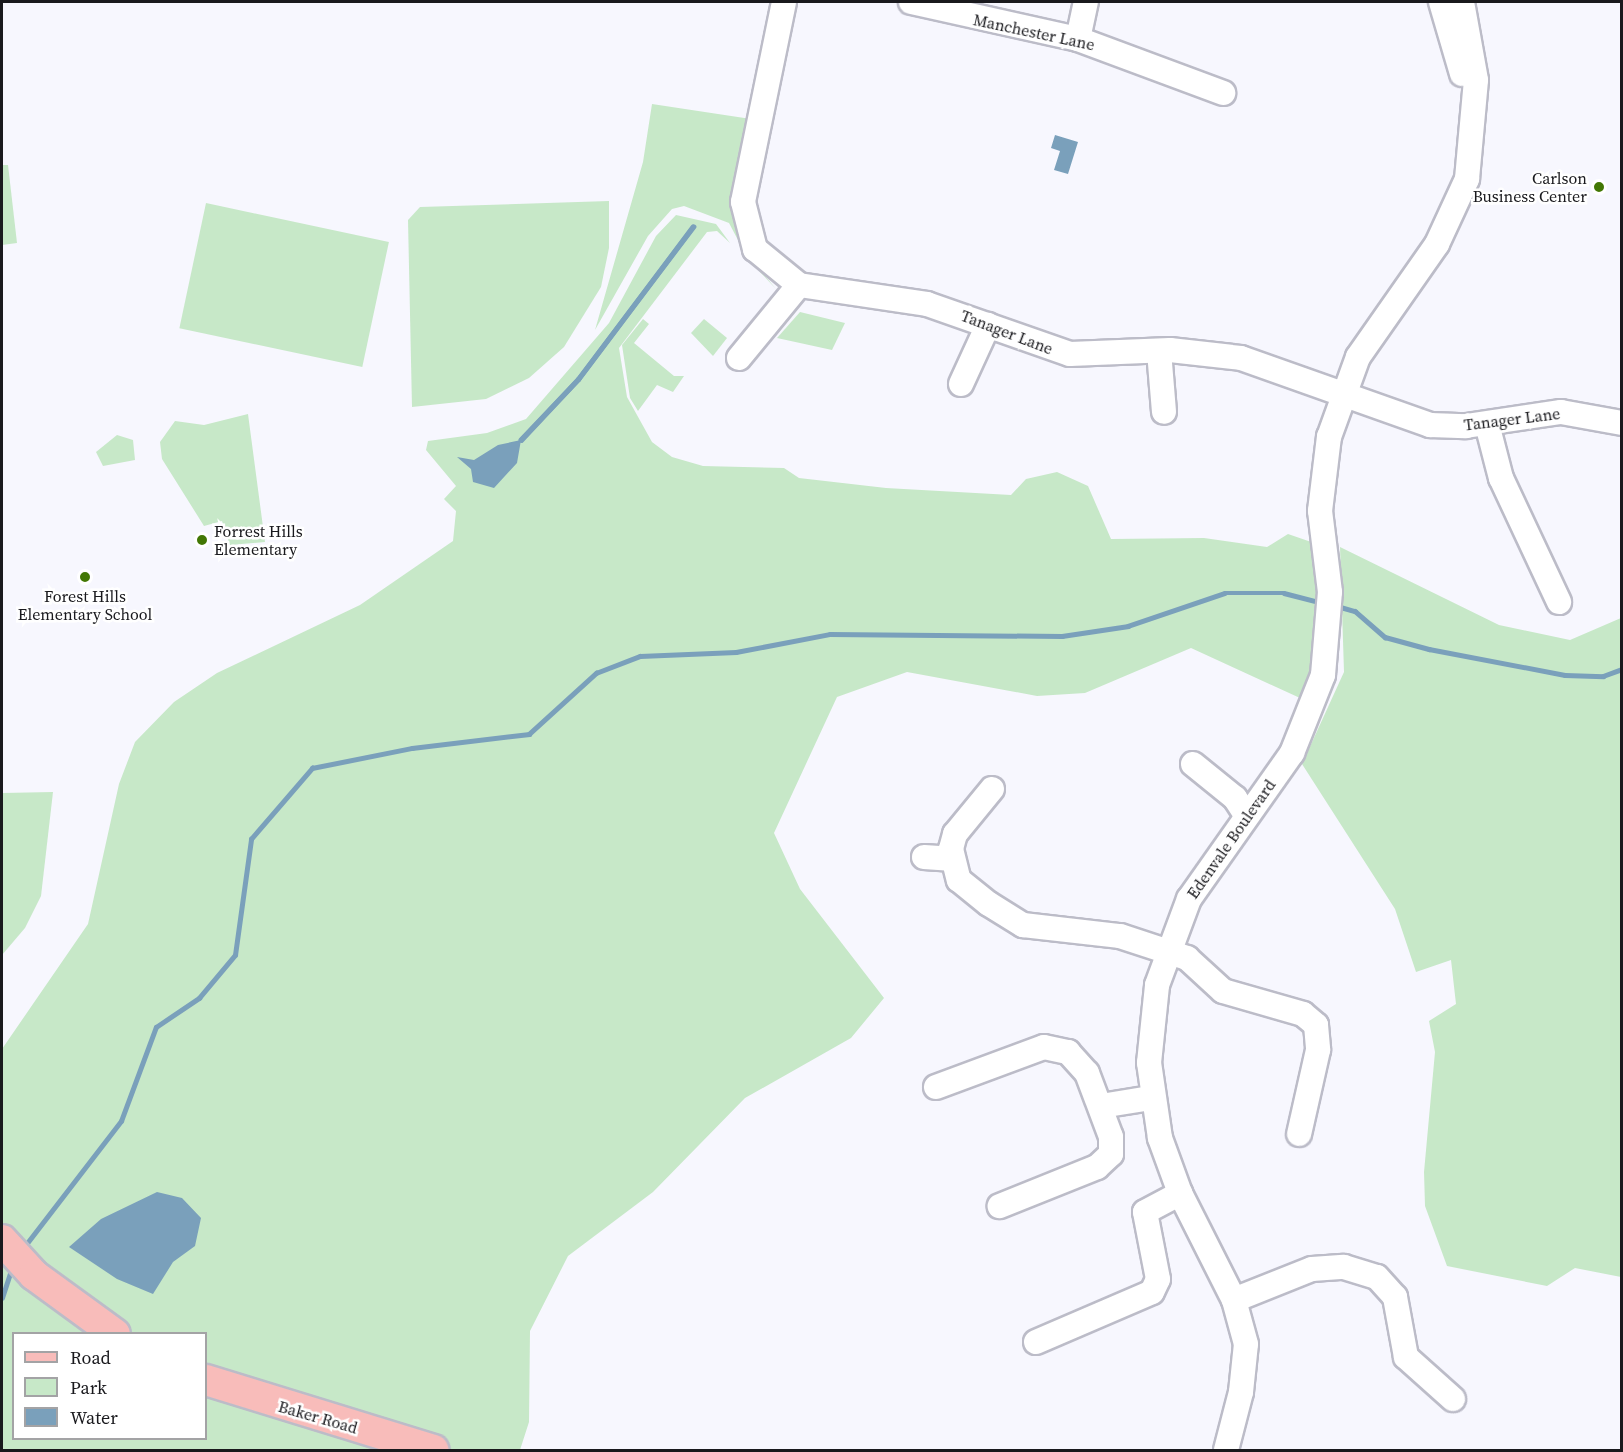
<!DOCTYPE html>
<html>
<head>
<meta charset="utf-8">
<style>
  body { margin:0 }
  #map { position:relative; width:1623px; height:1452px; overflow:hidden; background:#f7f7fe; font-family:"Source Serif 4",serif }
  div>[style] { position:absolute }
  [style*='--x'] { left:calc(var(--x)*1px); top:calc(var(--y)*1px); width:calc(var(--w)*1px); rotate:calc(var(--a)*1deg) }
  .green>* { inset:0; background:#c7e8c8; transform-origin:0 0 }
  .water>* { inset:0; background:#7aa0bb }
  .stream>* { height:4.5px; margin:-2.25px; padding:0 2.25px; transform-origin:2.25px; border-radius:2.25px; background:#7aa0bb }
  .roads { filter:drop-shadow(2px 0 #bcbcc8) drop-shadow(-2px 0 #bcbcc8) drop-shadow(0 2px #bcbcc8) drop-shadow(0 -2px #bcbcc8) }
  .minor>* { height:24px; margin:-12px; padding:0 12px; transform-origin:12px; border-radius:12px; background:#fff }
  .major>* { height:30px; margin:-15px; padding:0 15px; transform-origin:15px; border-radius:15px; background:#f8bcba }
  .dots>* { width:16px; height:16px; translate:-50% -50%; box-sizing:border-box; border:3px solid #fff; border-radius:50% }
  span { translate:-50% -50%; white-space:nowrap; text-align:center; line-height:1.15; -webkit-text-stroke:5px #fff; paint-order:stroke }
  .street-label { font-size:16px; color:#19191d }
  .poi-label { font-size:16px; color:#19191d }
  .right { translate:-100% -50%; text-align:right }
  .left { translate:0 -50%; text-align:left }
  .frame { position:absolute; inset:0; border:3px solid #19191d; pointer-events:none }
  .legend { position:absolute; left:12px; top:1332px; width:195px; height:108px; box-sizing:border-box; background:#fff; border:2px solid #a3a3a5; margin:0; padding:8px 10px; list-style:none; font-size:18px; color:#19191d }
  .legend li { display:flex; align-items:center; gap:12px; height:30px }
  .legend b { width:30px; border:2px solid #a3a3a5 }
</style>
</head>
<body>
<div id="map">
  <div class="green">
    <i style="clip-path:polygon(652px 104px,751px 119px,756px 265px,776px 289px,748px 259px,729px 223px,684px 206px,672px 209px,648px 236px,595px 330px,643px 162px)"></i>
    <i style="clip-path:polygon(2px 165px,8px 165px,17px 243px,2px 245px)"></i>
    <i style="clip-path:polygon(609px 201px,609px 248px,601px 287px,564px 347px,529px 378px,486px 399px,412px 407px,408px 220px,420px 207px)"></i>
    <i style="left:206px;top:203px;width:187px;height:128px;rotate:12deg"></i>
    <i style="clip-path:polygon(evenodd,676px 215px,716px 224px,730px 243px,717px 231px,707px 232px,619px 348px,627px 397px,652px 442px,672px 457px,703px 466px,784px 468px,799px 478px,886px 488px,1011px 495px,1026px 479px,1057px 472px,1088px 486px,1111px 539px,1204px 538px,1267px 547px,1288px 534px,1317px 544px,1324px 709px,1191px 648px,1085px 693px,1037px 696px,907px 672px,837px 697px,774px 833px,800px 889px,884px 998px,851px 1038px,745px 1098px,653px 1192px,568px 1256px,530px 1331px,529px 1422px,520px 1450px,2px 1450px,2px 1049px,88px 924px,119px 784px,135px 742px,174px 702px,217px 673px,360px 605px,453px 541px,456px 511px,444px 499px,456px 486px,426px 450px,428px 441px,487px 433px,526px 419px,609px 323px,656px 236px,676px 215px,14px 1334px,206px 1334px,206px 1438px,14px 1438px,14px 1334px)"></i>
    <i style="clip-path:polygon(800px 312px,845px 323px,832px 350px,777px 338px)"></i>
    <i style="clip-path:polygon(643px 319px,649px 324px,634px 343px,674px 376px,684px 376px,673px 392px,657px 385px,638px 411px,630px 398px,622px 345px)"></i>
    <i style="clip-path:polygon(704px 319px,727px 338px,713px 356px,691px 333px)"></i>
    <i style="clip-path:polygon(248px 414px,265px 542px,230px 545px,222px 521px,204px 526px,162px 459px,160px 442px,175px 421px,204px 425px)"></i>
    <i style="clip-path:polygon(117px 435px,133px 440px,135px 460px,103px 466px,96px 452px)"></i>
    <i style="clip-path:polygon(1340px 547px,1499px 625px,1570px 640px,1621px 618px,1621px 1277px,1575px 1268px,1547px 1286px,1447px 1266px,1425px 1206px,1424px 1172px,1435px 1052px,1429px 1021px,1456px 1004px,1451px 960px,1416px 972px,1395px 909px,1302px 764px,1344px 672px)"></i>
    <i style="clip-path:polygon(53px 792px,41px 896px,25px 928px,2px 955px,2px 793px)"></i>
  </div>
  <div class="water">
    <i style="clip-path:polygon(1055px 135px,1078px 142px,1068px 174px,1054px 170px,1060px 151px,1051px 148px)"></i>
    <i style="clip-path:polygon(521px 440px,517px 463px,494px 488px,473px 482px,471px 469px,457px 457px,474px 460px,498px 445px)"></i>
    <i style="clip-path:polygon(157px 1192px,182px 1198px,201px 1218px,195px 1246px,173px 1262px,153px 1294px,117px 1279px,69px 1247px,101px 1219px)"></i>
  </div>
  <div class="stream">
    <i style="--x:693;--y:227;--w:190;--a:126.9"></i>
    <i style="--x:579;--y:379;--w:84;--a:133.6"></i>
    <i style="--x:521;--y:440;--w:83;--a:-46.9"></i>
    <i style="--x:578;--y:379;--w:191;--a:-52.9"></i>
    <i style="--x:1337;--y:606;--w:19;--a:16"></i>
    <i style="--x:1355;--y:611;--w:40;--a:41"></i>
    <i style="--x:1385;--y:637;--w:46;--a:15.3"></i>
    <i style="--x:1429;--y:649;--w:138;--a:10.8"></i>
    <i style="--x:1565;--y:675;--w:38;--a:2"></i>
    <i style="--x:1603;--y:676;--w:20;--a:-20"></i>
    <i style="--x:24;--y:1247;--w:159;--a:-52.4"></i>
    <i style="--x:121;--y:1121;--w:100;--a:-69.6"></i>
    <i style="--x:156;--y:1027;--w:52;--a:-34"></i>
    <i style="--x:199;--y:998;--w:56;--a:-50.1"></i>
    <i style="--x:235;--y:955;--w:117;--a:-82.1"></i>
    <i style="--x:251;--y:839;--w:94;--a:-49.3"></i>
    <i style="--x:312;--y:768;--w:102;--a:-11.3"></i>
    <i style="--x:412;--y:748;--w:118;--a:-6.8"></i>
    <i style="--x:529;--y:734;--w:91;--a:-42.3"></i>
    <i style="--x:596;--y:673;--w:47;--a:-21.1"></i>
    <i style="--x:640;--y:656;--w:96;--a:-2.4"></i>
    <i style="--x:736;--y:652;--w:96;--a:-10.8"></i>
    <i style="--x:830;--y:634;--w:232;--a:0.5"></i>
    <i style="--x:1062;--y:636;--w:67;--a:-8.6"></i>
    <i style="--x:1128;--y:626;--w:102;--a:-18.8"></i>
    <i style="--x:1225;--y:593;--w:59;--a:0"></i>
    <i style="--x:1284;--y:593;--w:40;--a:14.4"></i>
    <i style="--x:2;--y:1298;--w:33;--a:-72"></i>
  </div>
  <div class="roads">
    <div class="minor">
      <i style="--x:784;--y:2;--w:204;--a:101.6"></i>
      <i style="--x:743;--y:202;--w:49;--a:75.7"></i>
      <i style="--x:755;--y:249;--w:57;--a:39.3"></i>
      <i style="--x:799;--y:285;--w:129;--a:8.4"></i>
      <i style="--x:927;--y:304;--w:151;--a:19.3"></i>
      <i style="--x:1070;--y:354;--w:100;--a:-2.3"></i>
      <i style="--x:1170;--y:350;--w:71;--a:6.4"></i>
      <i style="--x:1241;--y:358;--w:201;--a:19.5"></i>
      <i style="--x:1430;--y:425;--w:36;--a:2"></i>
      <i style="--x:1466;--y:426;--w:96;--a:-8.4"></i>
      <i style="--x:1561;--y:412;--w:62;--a:10.2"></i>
      <i style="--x:911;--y:2;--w:171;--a:12.5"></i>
      <i style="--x:1078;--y:39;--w:155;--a:20.4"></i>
      <i style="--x:1441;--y:2;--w:75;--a:73.7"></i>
      <i style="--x:1078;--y:39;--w:38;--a:-78"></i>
      <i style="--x:1159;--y:351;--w:61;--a:85.3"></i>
      <i style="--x:739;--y:358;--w:94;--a:-50.6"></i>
      <i style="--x:961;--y:384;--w:65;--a:-65.4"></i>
      <i style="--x:1487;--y:424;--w:56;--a:75.5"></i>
      <i style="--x:1501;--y:478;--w:137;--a:64.9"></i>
      <i style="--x:1193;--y:764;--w:54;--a:39"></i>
      <i style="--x:1235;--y:798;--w:20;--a:57"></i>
      <i style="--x:992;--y:789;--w:58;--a:129.4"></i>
      <i style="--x:955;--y:834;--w:16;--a:105"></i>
      <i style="--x:951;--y:849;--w:32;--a:76"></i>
      <i style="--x:959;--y:880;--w:38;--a:39"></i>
      <i style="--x:989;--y:904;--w:40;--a:32"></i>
      <i style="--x:1023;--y:925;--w:98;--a:6.5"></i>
      <i style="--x:1120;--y:936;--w:71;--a:18.2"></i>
      <i style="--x:1187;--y:958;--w:49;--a:42.5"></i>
      <i style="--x:1223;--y:991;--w:83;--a:16"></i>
      <i style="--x:1303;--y:1014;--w:17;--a:40"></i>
      <i style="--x:1316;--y:1025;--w:25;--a:85"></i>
      <i style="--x:1318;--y:1050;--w:86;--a:102.7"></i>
      <i style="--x:924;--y:857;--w:26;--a:4"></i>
      <i style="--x:936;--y:1087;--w:115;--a:-20.3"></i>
      <i style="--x:1044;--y:1047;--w:25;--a:12"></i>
      <i style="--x:1068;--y:1052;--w:28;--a:48"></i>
      <i style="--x:1087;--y:1073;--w:68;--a:69.4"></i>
      <i style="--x:1111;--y:1137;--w:17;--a:90"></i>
      <i style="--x:1111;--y:1154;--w:19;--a:137"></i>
      <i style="--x:1097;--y:1167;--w:105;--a:158.1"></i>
      <i style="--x:1101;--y:1106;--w:51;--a:-9.1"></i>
      <i style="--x:1234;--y:1300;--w:84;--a:-21.7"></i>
      <i style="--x:1312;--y:1269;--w:32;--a:-4"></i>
      <i style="--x:1344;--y:1267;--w:34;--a:17"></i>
      <i style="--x:1377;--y:1277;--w:27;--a:48"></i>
      <i style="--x:1395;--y:1297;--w:61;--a:79.6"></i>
      <i style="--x:1406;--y:1357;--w:63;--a:41.8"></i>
      <i style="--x:1036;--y:1342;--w:126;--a:-23.3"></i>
      <i style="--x:1152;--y:1292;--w:14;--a:-65"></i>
      <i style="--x:1158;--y:1279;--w:68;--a:-101"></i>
      <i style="--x:1145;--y:1212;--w:40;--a:-28"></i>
      <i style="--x:1226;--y:1450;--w:60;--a:-75.5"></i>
      <i style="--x:1241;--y:1392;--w:48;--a:-84.1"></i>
      <i style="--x:1246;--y:1344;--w:46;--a:-105.3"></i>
      <i style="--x:1234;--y:1300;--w:120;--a:-116.8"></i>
      <i style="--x:1180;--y:1193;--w:59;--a:-110"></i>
      <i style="--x:1160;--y:1138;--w:76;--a:-98.3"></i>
      <i style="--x:1149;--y:1063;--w:78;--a:-84.1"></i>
      <i style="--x:1157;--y:985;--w:92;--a:-69.6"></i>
      <i style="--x:1189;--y:899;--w:179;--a:-54.8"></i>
      <i style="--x:1292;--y:753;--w:84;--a:-68.3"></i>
      <i style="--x:1323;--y:675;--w:83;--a:-85.2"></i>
      <i style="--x:1330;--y:592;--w:82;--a:-97"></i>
      <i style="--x:1320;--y:511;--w:75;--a:-83.1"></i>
      <i style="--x:1329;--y:437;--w:85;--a:-70.1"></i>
      <i style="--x:1358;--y:357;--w:138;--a:-55"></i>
      <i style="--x:1437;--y:244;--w:72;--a:-65.2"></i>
      <i style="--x:1467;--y:179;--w:99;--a:-84.8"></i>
      <i style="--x:1476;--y:80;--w:79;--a:-100.2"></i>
    </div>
    <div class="major">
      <i style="--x:2;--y:1240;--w:47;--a:47.6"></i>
      <i style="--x:34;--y:1275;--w:100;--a:36.1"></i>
      <i style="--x:206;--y:1380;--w:238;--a:17.1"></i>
    </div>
  </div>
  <div class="dots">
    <i style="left:1599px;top:187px;background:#427704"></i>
    <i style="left:202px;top:540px;background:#427704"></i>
    <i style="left:85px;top:577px;background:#427704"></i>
  </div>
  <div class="street-label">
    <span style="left:1034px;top:32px;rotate:12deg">Manchester Lane</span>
    <span style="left:1007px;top:332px;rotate:21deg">Tanager Lane</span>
    <span style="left:1512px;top:419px;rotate:-7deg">Tanager Lane</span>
    <span style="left:1231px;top:839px;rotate:-55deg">Edenvale Boulevard</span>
    <span style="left:318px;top:1417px;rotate:16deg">Baker Road</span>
  </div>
  <div class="poi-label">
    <span class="right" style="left:1587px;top:187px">Carlson<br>Business Center</span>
    <span class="left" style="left:214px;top:540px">Forrest Hills<br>Elementary</span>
    <span style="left:85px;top:605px">Forest Hills<br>Elementary School</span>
  </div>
  <div class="frame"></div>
  <ul class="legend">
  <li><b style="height:8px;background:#f8bcba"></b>Road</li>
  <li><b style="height:16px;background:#c7e8c8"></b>Park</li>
  <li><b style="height:16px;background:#7aa0bb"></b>Water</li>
  </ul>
</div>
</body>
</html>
